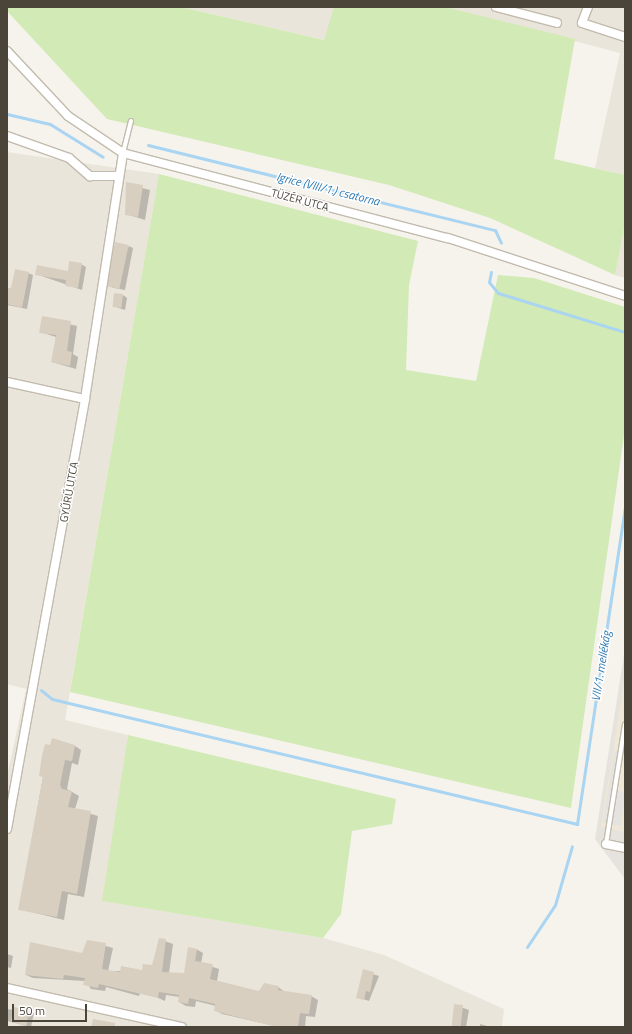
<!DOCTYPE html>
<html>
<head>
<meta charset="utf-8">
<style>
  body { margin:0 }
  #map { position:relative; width:632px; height:1034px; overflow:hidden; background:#f6f3ec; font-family:"Titillium Web",sans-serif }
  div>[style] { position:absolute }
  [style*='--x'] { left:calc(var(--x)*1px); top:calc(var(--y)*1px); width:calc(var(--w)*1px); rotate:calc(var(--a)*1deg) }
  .residential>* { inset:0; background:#eae5da }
  .industrial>* { inset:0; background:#e6e2dd }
  .education>* { inset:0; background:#efe8d6 }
  .green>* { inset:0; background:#d2eab5 }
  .parking>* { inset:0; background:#e5e3e0 }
  .shadow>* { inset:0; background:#0003 }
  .stream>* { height:3px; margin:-1.5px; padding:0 1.5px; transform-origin:1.5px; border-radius:1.5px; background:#a9d4f2 }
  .building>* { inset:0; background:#d8cfc1; transform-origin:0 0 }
  .roads { filter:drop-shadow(1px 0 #c2bbae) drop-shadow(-1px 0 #c2bbae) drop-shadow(0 1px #c2bbae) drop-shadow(0 -1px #c2bbae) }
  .lane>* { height:4px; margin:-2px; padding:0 2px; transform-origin:2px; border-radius:2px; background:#fff }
  .street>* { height:8px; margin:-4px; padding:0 4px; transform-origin:4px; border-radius:4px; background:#fff }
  span { translate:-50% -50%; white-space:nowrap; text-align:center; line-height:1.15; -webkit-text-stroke:3px #fff; paint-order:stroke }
  .street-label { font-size:11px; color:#4b4439 }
  .water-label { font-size:12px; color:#2e7ab2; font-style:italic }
  .frame { position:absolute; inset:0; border:8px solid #4b4439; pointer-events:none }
  .scale { position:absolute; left:12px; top:1004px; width:75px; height:18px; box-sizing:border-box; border:2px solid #4b4439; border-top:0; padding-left:5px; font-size:12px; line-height:14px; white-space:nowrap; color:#4b4439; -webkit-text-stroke:3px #fff; paint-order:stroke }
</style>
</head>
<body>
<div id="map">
  <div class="residential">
    <i style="clip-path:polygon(181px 7px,334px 7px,325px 40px)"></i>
    <i style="clip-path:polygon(445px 7px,625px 7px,625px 175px,595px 168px,620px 53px)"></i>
    <i style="clip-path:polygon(7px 152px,159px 174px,65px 720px,128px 735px,103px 901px,323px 938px,384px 955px,504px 1009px,502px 1027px,7px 1027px,7px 776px,26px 689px,7px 684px)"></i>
    <i style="clip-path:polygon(625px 224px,625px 278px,615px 275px)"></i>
  </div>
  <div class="industrial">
    <i style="clip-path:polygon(625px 648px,625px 879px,595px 839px)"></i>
  </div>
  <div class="education">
    <i style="clip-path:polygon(625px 677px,625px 832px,601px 827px)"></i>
  </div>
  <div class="green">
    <i style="clip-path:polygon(7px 7px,181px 7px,324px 40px,334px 7px,445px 7px,575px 39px,554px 159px,625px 175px,625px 224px,615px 275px,490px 218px,389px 185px,107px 119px,7px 11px)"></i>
    <i style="clip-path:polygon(159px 174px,418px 241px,409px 285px,406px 370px,476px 381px,498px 275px,534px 278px,625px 307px,625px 428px,571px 808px,70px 692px)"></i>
    <i style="clip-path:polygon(128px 735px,396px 799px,392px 824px,352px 831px,341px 914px,323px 938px,102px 901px)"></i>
  </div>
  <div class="parking">
    <i style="clip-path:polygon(614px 751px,620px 752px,614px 790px,625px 792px,621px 826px,603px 823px)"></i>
  </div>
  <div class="shadow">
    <i style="clip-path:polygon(127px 184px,150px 190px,145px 220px,126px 214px)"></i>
    <i style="clip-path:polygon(129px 246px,133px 248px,125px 290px,114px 288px,109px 286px)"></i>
    <i style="clip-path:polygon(81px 264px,86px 267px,82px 290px,36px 274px,68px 272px)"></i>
    <i style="clip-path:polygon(28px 273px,33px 275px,27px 309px,7px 305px,7px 291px)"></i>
    <i style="clip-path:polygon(123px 295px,127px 298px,125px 310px,113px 306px)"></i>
    <i style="clip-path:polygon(43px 318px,77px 326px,73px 354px,78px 357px,76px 369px,52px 362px,56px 337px,40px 332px)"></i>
    <i style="clip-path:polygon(75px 746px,81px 750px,78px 765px,72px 763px,67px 789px,79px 796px,75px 809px,98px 816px,84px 897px,68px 894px,64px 920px,19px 909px,43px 777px,40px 775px)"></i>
    <i style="clip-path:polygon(159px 939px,173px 944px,169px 973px,185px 974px,196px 949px,203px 953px,201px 963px,219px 969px,217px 981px,260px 992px,278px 987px,285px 992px,311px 996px,318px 1000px,315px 1017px,306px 1016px,305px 1027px,279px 1027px,222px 1014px,215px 1010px,216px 1006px,196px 1001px,195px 1007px,186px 1006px,179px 1002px,180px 997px,166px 995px,165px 1001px,141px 990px,139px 996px,106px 987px,105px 991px,91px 989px,85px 981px,33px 978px,26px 975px,83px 954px,88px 941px,113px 948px,108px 971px,143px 971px,153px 966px)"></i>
    <i style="clip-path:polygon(7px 954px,13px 956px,11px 968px,7px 967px)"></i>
    <i style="clip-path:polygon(363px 971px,379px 976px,369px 1001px,357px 997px)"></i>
    <i style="clip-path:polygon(455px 1005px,469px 1010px,466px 1027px,452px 1027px)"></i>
    <i style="clip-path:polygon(7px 1009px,34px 1013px,31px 1027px,7px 1021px)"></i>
    <i style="clip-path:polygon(480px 1024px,491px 1027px,480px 1027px)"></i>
  </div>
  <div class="stream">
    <i style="--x:7;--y:114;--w:44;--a:13.1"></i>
    <i style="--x:50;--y:124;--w:62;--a:31.9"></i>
    <i style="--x:148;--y:145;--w:357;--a:13.8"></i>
    <i style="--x:495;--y:230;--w:14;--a:65"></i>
    <i style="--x:491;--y:272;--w:10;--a:101"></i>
    <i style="--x:489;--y:282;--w:14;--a:51"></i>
    <i style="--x:498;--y:293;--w:133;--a:17.1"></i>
    <i style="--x:41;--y:690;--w:14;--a:39"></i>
    <i style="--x:52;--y:699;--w:540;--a:13.39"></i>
    <i style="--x:577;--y:824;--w:321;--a:-81.4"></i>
    <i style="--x:527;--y:947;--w:50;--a:-56.3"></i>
    <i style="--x:555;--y:905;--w:61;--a:-73.9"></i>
  </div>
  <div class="building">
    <i style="clip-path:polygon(126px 182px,143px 185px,138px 217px,125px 215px)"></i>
    <i style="left:115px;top:242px;width:14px;height:45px;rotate:12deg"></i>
    <i style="clip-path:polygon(69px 261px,82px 263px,78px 288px,65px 286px,66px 280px,35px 275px,37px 265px,68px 271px)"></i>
    <i style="clip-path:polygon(15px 269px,29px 272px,22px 308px,7px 304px,7px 288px,11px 288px)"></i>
    <i style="left:114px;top:293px;width:9px;height:14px;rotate:6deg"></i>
    <i style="clip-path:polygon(42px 316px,71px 321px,67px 351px,72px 352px,70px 366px,51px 362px,56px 335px,39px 333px)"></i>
    <i style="clip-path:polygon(52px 738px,75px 745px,72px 761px,65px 760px,60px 785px,62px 789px,72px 791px,68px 807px,91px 811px,77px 894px,62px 891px,57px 917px,18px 910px,43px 777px,39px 776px,42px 755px,45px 744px,50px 745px)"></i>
    <i style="clip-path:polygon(159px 938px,166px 939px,162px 972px,184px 973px,188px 947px,197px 949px,195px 961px,213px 964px,210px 979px,259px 991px,264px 983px,279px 986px,278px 990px,312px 995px,309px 1014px,300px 1013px,298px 1027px,277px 1027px,214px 1011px,215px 1004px,189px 998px,188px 1004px,178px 1002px,179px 995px,159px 992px,158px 998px,99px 984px,98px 988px,83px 985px,85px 978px,64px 975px,63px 979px,25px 975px,30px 942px,82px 953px,87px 940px,106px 943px,102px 969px,120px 972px,121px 966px,142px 970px,143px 964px,152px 965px)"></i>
    <i style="clip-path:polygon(363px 969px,374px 972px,370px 992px,366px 991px,364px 1000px,356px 998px)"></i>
    <i style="left:454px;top:1004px;width:9px;height:22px;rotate:6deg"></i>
    <i style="clip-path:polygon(14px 1007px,29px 1010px,26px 1027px,11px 1021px)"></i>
    <i style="clip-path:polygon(93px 1019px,115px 1023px,115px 1027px,91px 1027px)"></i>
  </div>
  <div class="roads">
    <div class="lane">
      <i style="--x:123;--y:153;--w:33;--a:-76"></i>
      <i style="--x:606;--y:844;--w:121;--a:-81"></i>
    </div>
    <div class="street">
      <i style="--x:496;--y:7;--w:63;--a:14.7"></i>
      <i style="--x:588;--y:7;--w:17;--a:111"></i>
      <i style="--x:582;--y:23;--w:45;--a:18"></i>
      <i style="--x:7;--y:51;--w:89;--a:46.8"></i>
      <i style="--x:68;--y:116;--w:66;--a:33.9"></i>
      <i style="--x:123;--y:153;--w:336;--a:14.7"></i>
      <i style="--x:448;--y:238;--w:186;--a:18.1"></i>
      <i style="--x:7;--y:136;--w:66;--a:19.5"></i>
      <i style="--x:69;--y:158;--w:28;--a:41"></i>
      <i style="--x:90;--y:176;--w:29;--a:0"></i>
      <i style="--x:7;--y:382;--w:80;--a:12.3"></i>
      <i style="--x:7;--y:829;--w:437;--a:-79.7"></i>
      <i style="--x:85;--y:399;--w:249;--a:-81.2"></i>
      <i style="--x:606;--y:844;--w:19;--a:12"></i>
      <i style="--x:7;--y:988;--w:179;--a:12.6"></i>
    </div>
  </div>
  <div class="street-label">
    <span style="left:300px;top:200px;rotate:15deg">TÜZÉR UTCA</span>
    <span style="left:69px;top:492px;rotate:-80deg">GYŰRŰ UTCA</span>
  </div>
  <div class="water-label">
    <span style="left:328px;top:189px;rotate:14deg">Igrice (VIII/1.) csatorna</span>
    <span style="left:601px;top:666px;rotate:-81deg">VII/1. mellékág</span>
  </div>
  <div class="frame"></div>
  <div class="scale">50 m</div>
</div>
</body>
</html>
